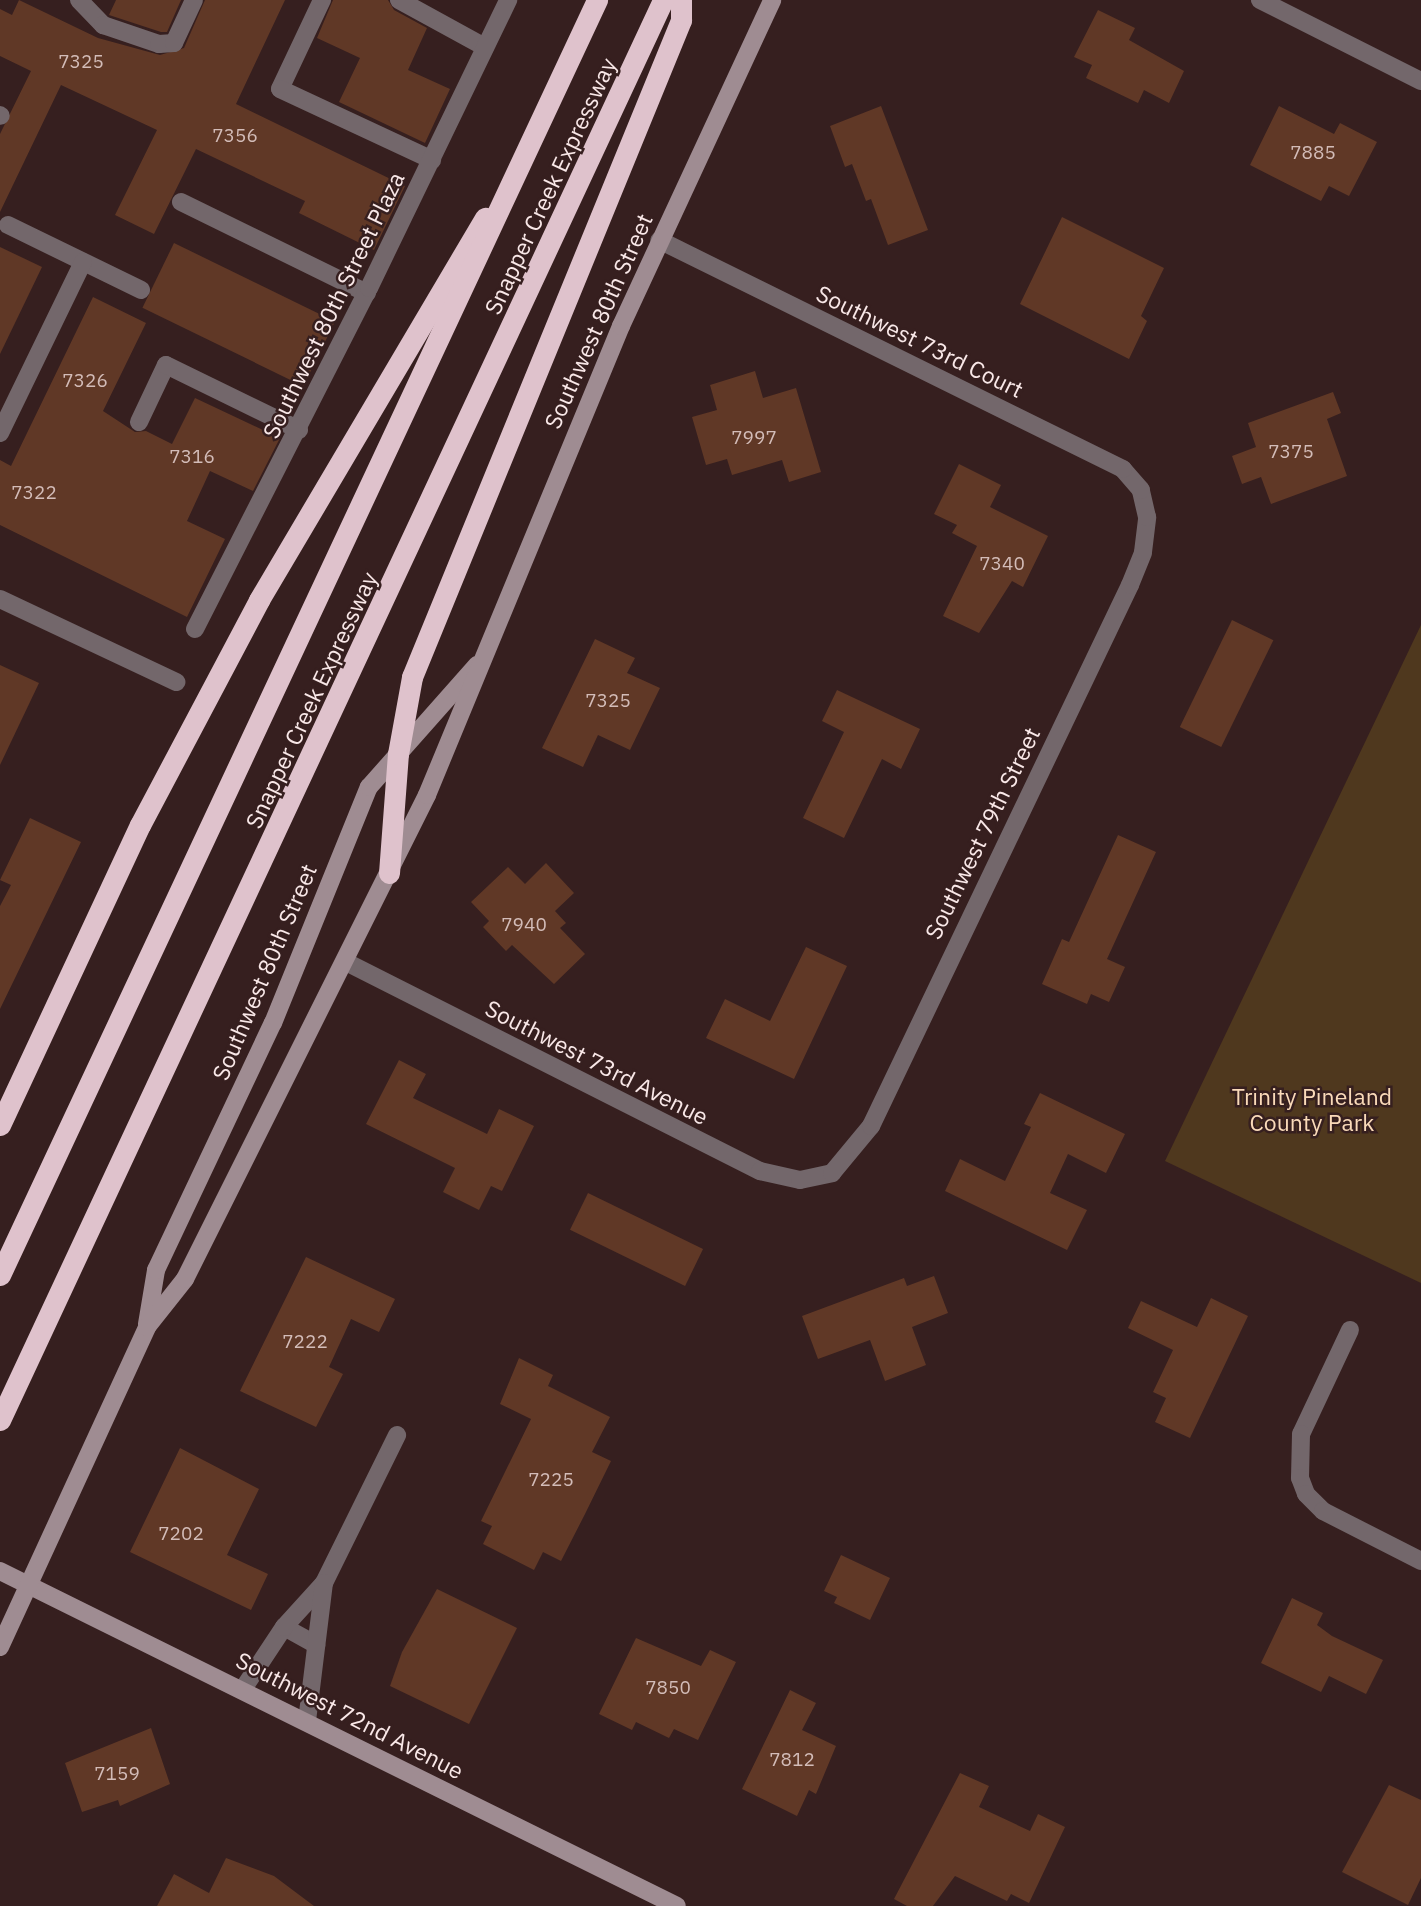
<!DOCTYPE html>
<html>
<head>
<meta charset="utf-8">
<style>
  body { margin:0 }
  #map { position:relative; width:1421px; height:1906px; overflow:hidden; background:#361f1f; font-family:"IBM Plex Sans",sans-serif }
  div>[style] { position:absolute }
  [style*='--x'] { left:calc(var(--x)*1px); top:calc(var(--y)*1px); width:calc(var(--w)*1px); rotate:calc(var(--a)*1deg) }
  .green>* { inset:0; background:#4f381e }
  .building>* { inset:0; background:#603826; transform-origin:0 0 }
  .street>* { height:18px; margin:-9px; padding:0 9px; transform-origin:9px; border-radius:9px; background:#73676b }
  .secondary>* { height:18px; margin:-9px; padding:0 9px; transform-origin:9px; border-radius:9px; background:#9f8c92 }
  .highway>* { height:21px; margin:-10.5px; padding:0 10.5px; transform-origin:10.5px; border-radius:10.5px; background:#dfc2cc }
  span { translate:-50% -50%; white-space:nowrap; text-align:center; line-height:1.15; -webkit-text-stroke:5px #361f1f; paint-order:stroke }
  .number-label { font-size:19px; color:#d3bcb8 }
  .number-label span { -webkit-text-stroke-width:0 }
  .street-label { font-size:23px; color:#f9e8e8 }
  .park-label { font-size:23px; color:#fadab9 }
</style>
</head>
<body>
<div id="map">
  <div class="green">
    <i style="clip-path:polygon(1421px 625px,1421px 1283px,1165px 1161px)"></i>
  </div>
  <div class="building">
    <i style="clip-path:polygon(19px 0,98px 38px,160px 55px,184px 48px,205px 0,285px 0,236px 104px,405px 186px,374px 250px,299px 213px,305px 201px,196px 149px,154px 234px,115px 215px,157px 130px,61px 85px,0 212px,0 134px,31px 71px,0 56px,0 9px,12px 15px)"></i>
    <i style="clip-path:polygon(116px 0,181px 0,167px 32px,161px 32px,109px 15px)"></i>
    <i style="clip-path:polygon(333px 0,388px 0,394px 10px,427px 28px,408px 70px,450px 89px,425px 143px,339px 102px,360px 58px,317px 38px)"></i>
    <i style="clip-path:polygon(1098px 10px,1135px 28px,1129px 40px,1184px 71px,1169px 103px,1144px 90px,1138px 103px,1086px 78px,1092px 65px,1074px 57px)"></i>
    <i style="clip-path:polygon(881px 106px,928px 230px,888px 245px,871px 199px,866px 201px,852px 164px,845px 167px,830px 126px)"></i>
    <i style="clip-path:polygon(1279px 106px,1334px 134px,1340px 123px,1377px 142px,1349px 196px,1329px 186px,1321px 201px,1250px 165px)"></i>
    <i style="clip-path:polygon(1062px 217px,1164px 268px,1141px 316px,1147px 321px,1129px 359px,1020px 304px)"></i>
    <i style="left:174px;top:243px;width:179px;height:72px;rotate:26deg"></i>
    <i style="clip-path:polygon(0 247px,42px 267px,0 354px)"></i>
    <i style="clip-path:polygon(93px 297px,146px 323px,103px 411px,135px 432px,146px 431px,172px 444px,195px 398px,280px 438px,253px 491px,210px 471px,187px 521px,225px 539px,187px 617px,0 525px,0 460px,11px 466px)"></i>
    <i style="clip-path:polygon(755px 371px,763px 398px,796px 388px,821px 472px,789px 482px,782px 460px,732px 475px,727px 459px,706px 465px,692px 417px,717px 410px,710px 385px)"></i>
    <i style="clip-path:polygon(1333px 392px,1341px 413px,1327px 419px,1347px 476px,1271px 504px,1261px 477px,1242px 484px,1232px 456px,1256px 447px,1248px 423px)"></i>
    <i style="clip-path:polygon(959px 464px,1001px 485px,990px 507px,1048px 536px,1023px 587px,1012px 581px,979px 633px,943px 616px,977px 546px,952px 533px,957px 525px,934px 514px)"></i>
    <i style="left:1232px;top:620px;width:46px;height:119px;rotate:26deg"></i>
    <i style="clip-path:polygon(595px 639px,635px 658px,627px 673px,660px 688px,630px 750px,598px 735px,583px 767px,542px 748px)"></i>
    <i style="clip-path:polygon(0 665px,39px 683px,0 765px)"></i>
    <i style="clip-path:polygon(837px 690px,920px 729px,901px 769px,882px 759px,844px 838px,803px 818px,844px 732px,822px 721px)"></i>
    <i style="clip-path:polygon(30px 818px,81px 842px,0 1009px,0 906px,11px 885px,0 880px)"></i>
    <i style="clip-path:polygon(1118px 835px,1156px 852px,1107px 959px,1125px 967px,1109px 1002px,1091px 994px,1087px 1004px,1042px 984px,1062px 939px,1069px 942px)"></i>
    <i style="clip-path:polygon(546px 863px,574px 893px,555px 911px,566px 923px,560px 928px,585px 954px,554px 984px,512px 945px,506px 951px,483px 927px,489px 921px,471px 902px,508px 867px,525px 884px)"></i>
    <i style="clip-path:polygon(806px 947px,847px 966px,794px 1079px,706px 1038px,725px 999px,770px 1021px)"></i>
    <i style="clip-path:polygon(399px 1060px,426px 1074px,413px 1098px,487px 1134px,499px 1109px,534px 1126px,502px 1191px,491px 1186px,479px 1210px,443px 1192px,455px 1168px,366px 1124px)"></i>
    <i style="clip-path:polygon(1040px 1093px,1125px 1134px,1106px 1173px,1068px 1154px,1050px 1193px,1087px 1210px,1067px 1250px,945px 1191px,960px 1159px,1005px 1181px,1031px 1127px,1024px 1124px)"></i>
    <i style="left:588px;top:1193px;width:128px;height:41px;rotate:26deg"></i>
    <i style="clip-path:polygon(306px 1257px,395px 1299px,379px 1332px,351px 1319px,329px 1367px,343px 1374px,316px 1427px,240px 1391px)"></i>
    <i style="clip-path:polygon(934px 1276px,948px 1313px,912px 1327px,926px 1365px,885px 1381px,870px 1340px,818px 1359px,802px 1316px,904px 1278px,907px 1286px)"></i>
    <i style="clip-path:polygon(1211px 1298px,1248px 1316px,1190px 1438px,1155px 1422px,1166px 1398px,1153px 1392px,1173px 1350px,1128px 1328px,1141px 1301px,1197px 1327px)"></i>
    <i style="clip-path:polygon(519px 1358px,553px 1375px,548px 1386px,610px 1417px,592px 1452px,611px 1461px,585px 1514px,561px 1561px,543px 1552px,534px 1570px,483px 1544px,492px 1526px,481px 1521px,531px 1419px,500px 1404px)"></i>
    <i style="clip-path:polygon(180px 1448px,259px 1489px,227px 1555px,268px 1574px,251px 1610px,130px 1552px)"></i>
    <i style="clip-path:polygon(841px 1555px,890px 1578px,870px 1620px,834px 1603px,837px 1597px,824px 1591px)"></i>
    <i style="clip-path:polygon(437px 1589px,517px 1628px,469px 1724px,390px 1686px,402px 1652px)"></i>
    <i style="clip-path:polygon(1292px 1598px,1323px 1613px,1317px 1625px,1332px 1636px,1383px 1660px,1366px 1694px,1329px 1676px,1321px 1692px,1261px 1663px)"></i>
    <i style="clip-path:polygon(636px 1638px,701px 1666px,710px 1650px,736px 1662px,698px 1740px,674px 1729px,669px 1738px,636px 1722px,632px 1730px,599px 1714px)"></i>
    <i style="clip-path:polygon(790px 1690px,816px 1703px,802px 1730px,836px 1746px,816px 1794px,809px 1790px,797px 1816px,742px 1789px)"></i>
    <i style="clip-path:polygon(151px 1728px,170px 1784px,120px 1806px,118px 1800px,82px 1812px,65px 1763px)"></i>
    <i style="clip-path:polygon(960px 1773px,989px 1786px,979px 1807px,1030px 1831px,1038px 1814px,1065px 1827px,1029px 1903px,1011px 1894px,1007px 1901px,955px 1876px,933px 1906px,907px 1906px,894px 1899px)"></i>
    <i style="clip-path:polygon(1389px 1785px,1421px 1800px,1421px 1878px,1408px 1905px,1342px 1872px)"></i>
    <i style="clip-path:polygon(226px 1858px,274px 1876px,314px 1906px,157px 1906px,174px 1874px,209px 1893px)"></i>
  </div>
  <div class="street">
    <i style="--x:79;--y:0;--w:35;--a:46"></i>
    <i style="--x:103;--y:25;--w:59;--a:18.7"></i>
    <i style="--x:159;--y:44;--w:15;--a:-4"></i>
    <i style="--x:174;--y:43;--w:47;--a:-65.1"></i>
    <i style="--x:322;--y:0;--w:98;--a:115.3"></i>
    <i style="--x:280;--y:89;--w:168;--a:25"></i>
    <i style="--x:399;--y:0;--w:98;--a:28.7"></i>
    <i style="--x:1260;--y:0;--w:180;--a:26.7"></i>
    <i style="--x:0;--y:115;--w:1;--a:45"></i>
    <i style="--x:181;--y:202;--w:207;--a:26.1"></i>
    <i style="--x:8;--y:225;--w:148;--a:26"></i>
    <i style="--x:139;--y:422;--w:63;--a:-64.7"></i>
    <i style="--x:166;--y:365;--w:148;--a:26"></i>
    <i style="--x:0;--y:433;--w:190;--a:-64.1"></i>
    <i style="--x:0;--y:599;--w:195;--a:25.2"></i>
    <i style="--x:195;--y:629;--w:383;--a:-63"></i>
    <i style="--x:369;--y:288;--w:320;--a:-64.2"></i>
    <i style="--x:346;--y:962;--w:464;--a:26.8"></i>
    <i style="--x:760;--y:1171;--w:41;--a:12.7"></i>
    <i style="--x:800;--y:1180;--w:33;--a:-12"></i>
    <i style="--x:832;--y:1173;--w:61;--a:-50.3"></i>
    <i style="--x:871;--y:1126;--w:600;--a:-64.42"></i>
    <i style="--x:1130;--y:585;--w:35;--a:-68"></i>
    <i style="--x:1143;--y:552;--w:35;--a:-83"></i>
    <i style="--x:1147;--y:517;--w:28;--a:-103"></i>
    <i style="--x:1141;--y:490;--w:28;--a:-131"></i>
    <i style="--x:1123;--y:469;--w:517;--a:-153.73"></i>
    <i style="--x:1350;--y:1330;--w:115;--a:115.2"></i>
    <i style="--x:1301;--y:1434;--w:44;--a:91.3"></i>
    <i style="--x:1300;--y:1478;--w:17;--a:69"></i>
    <i style="--x:1306;--y:1494;--w:24;--a:45"></i>
    <i style="--x:1323;--y:1511;--w:110;--a:27"></i>
    <i style="--x:284;--y:1627;--w:37;--a:29"></i>
    <i style="--x:243;--y:1689;--w:74;--a:-56.5"></i>
    <i style="--x:284;--y:1627;--w:59;--a:-47.7"></i>
    <i style="--x:324;--y:1583;--w:165;--a:-63.7"></i>
    <i style="--x:307;--y:1721;--w:139;--a:-83"></i>
  </div>
  <div class="secondary">
    <i style="--x:147;--y:1324;--w:55;--a:-80.5"></i>
    <i style="--x:156;--y:1270;--w:273;--a:-64.7"></i>
    <i style="--x:273;--y:1023;--w:255;--a:-67.9"></i>
    <i style="--x:369;--y:787;--w:163;--a:-48.5"></i>
    <i style="--x:0;--y:1571;--w:755;--a:26.33"></i>
    <i style="--x:0;--y:1647;--w:352;--a:-65.3"></i>
    <i style="--x:147;--y:1327;--w:61;--a:-51.6"></i>
    <i style="--x:185;--y:1279;--w:541;--a:-63.43"></i>
    <i style="--x:427;--y:795;--w:508;--a:-67.53"></i>
    <i style="--x:621;--y:326;--w:359;--a:-65.1"></i>
  </div>
  <div class="highway">
    <i style="--x:389;--y:873;--w:119;--a:-85.7"></i>
    <i style="--x:398;--y:754;--w:78;--a:-79.7"></i>
    <i style="--x:412;--y:677;--w:710;--a:-67.73"></i>
    <i style="--x:681;--y:20;--w:20;--a:-90"></i>
    <i style="--x:0;--y:1125;--w:331;--a:-65"></i>
    <i style="--x:140;--y:825;--w:255;--a:-62.1"></i>
    <i style="--x:259;--y:600;--w:444;--a:-59.4"></i>
    <i style="--x:0;--y:1275;--w:1408;--a:-64.91"></i>
    <i style="--x:0;--y:1420;--w:1567;--a:-64.97"></i>
  </div>
  <div class="number-label">
    <span style="left:81px;top:62px">7325</span>
    <span style="left:235px;top:136px">7356</span>
    <span style="left:1313px;top:153px">7885</span>
    <span style="left:85px;top:381px">7326</span>
    <span style="left:754px;top:438px">7997</span>
    <span style="left:1291px;top:452px">7375</span>
    <span style="left:192px;top:457px">7316</span>
    <span style="left:34px;top:493px">7322</span>
    <span style="left:1002px;top:564px">7340</span>
    <span style="left:608px;top:701px">7325</span>
    <span style="left:524px;top:925px">7940</span>
    <span style="left:305px;top:1342px">7222</span>
    <span style="left:551px;top:1480px">7225</span>
    <span style="left:181px;top:1534px">7202</span>
    <span style="left:668px;top:1688px">7850</span>
    <span style="left:792px;top:1760px">7812</span>
    <span style="left:117px;top:1774px">7159</span>
  </div>
  <div class="street-label">
    <span style="left:550px;top:186px;rotate:-65deg">Snapper Creek Expressway</span>
    <span style="left:333px;top:305px;rotate:-64deg">Southwest 80th Street Plaza</span>
    <span style="left:598px;top:321px;rotate:-66deg">Southwest 80th Street</span>
    <span style="left:920px;top:341px;rotate:26deg">Southwest 73rd Court</span>
    <span style="left:311px;top:700px;rotate:-65deg">Snapper Creek Expressway</span>
    <span style="left:982px;top:833px;rotate:-64deg">Southwest 79th Street</span>
    <span style="left:264px;top:972px;rotate:-67deg">Southwest 80th Street</span>
    <span style="left:597px;top:1062px;rotate:27deg">Southwest 73rd Avenue</span>
    <span style="left:350px;top:1715px;rotate:27deg">Southwest 72nd Avenue</span>
  </div>
  <div class="park-label">
    <span style="left:1312px;top:1109px">Trinity Pineland<br>County Park</span>
  </div>
</div>
</body>
</html>
